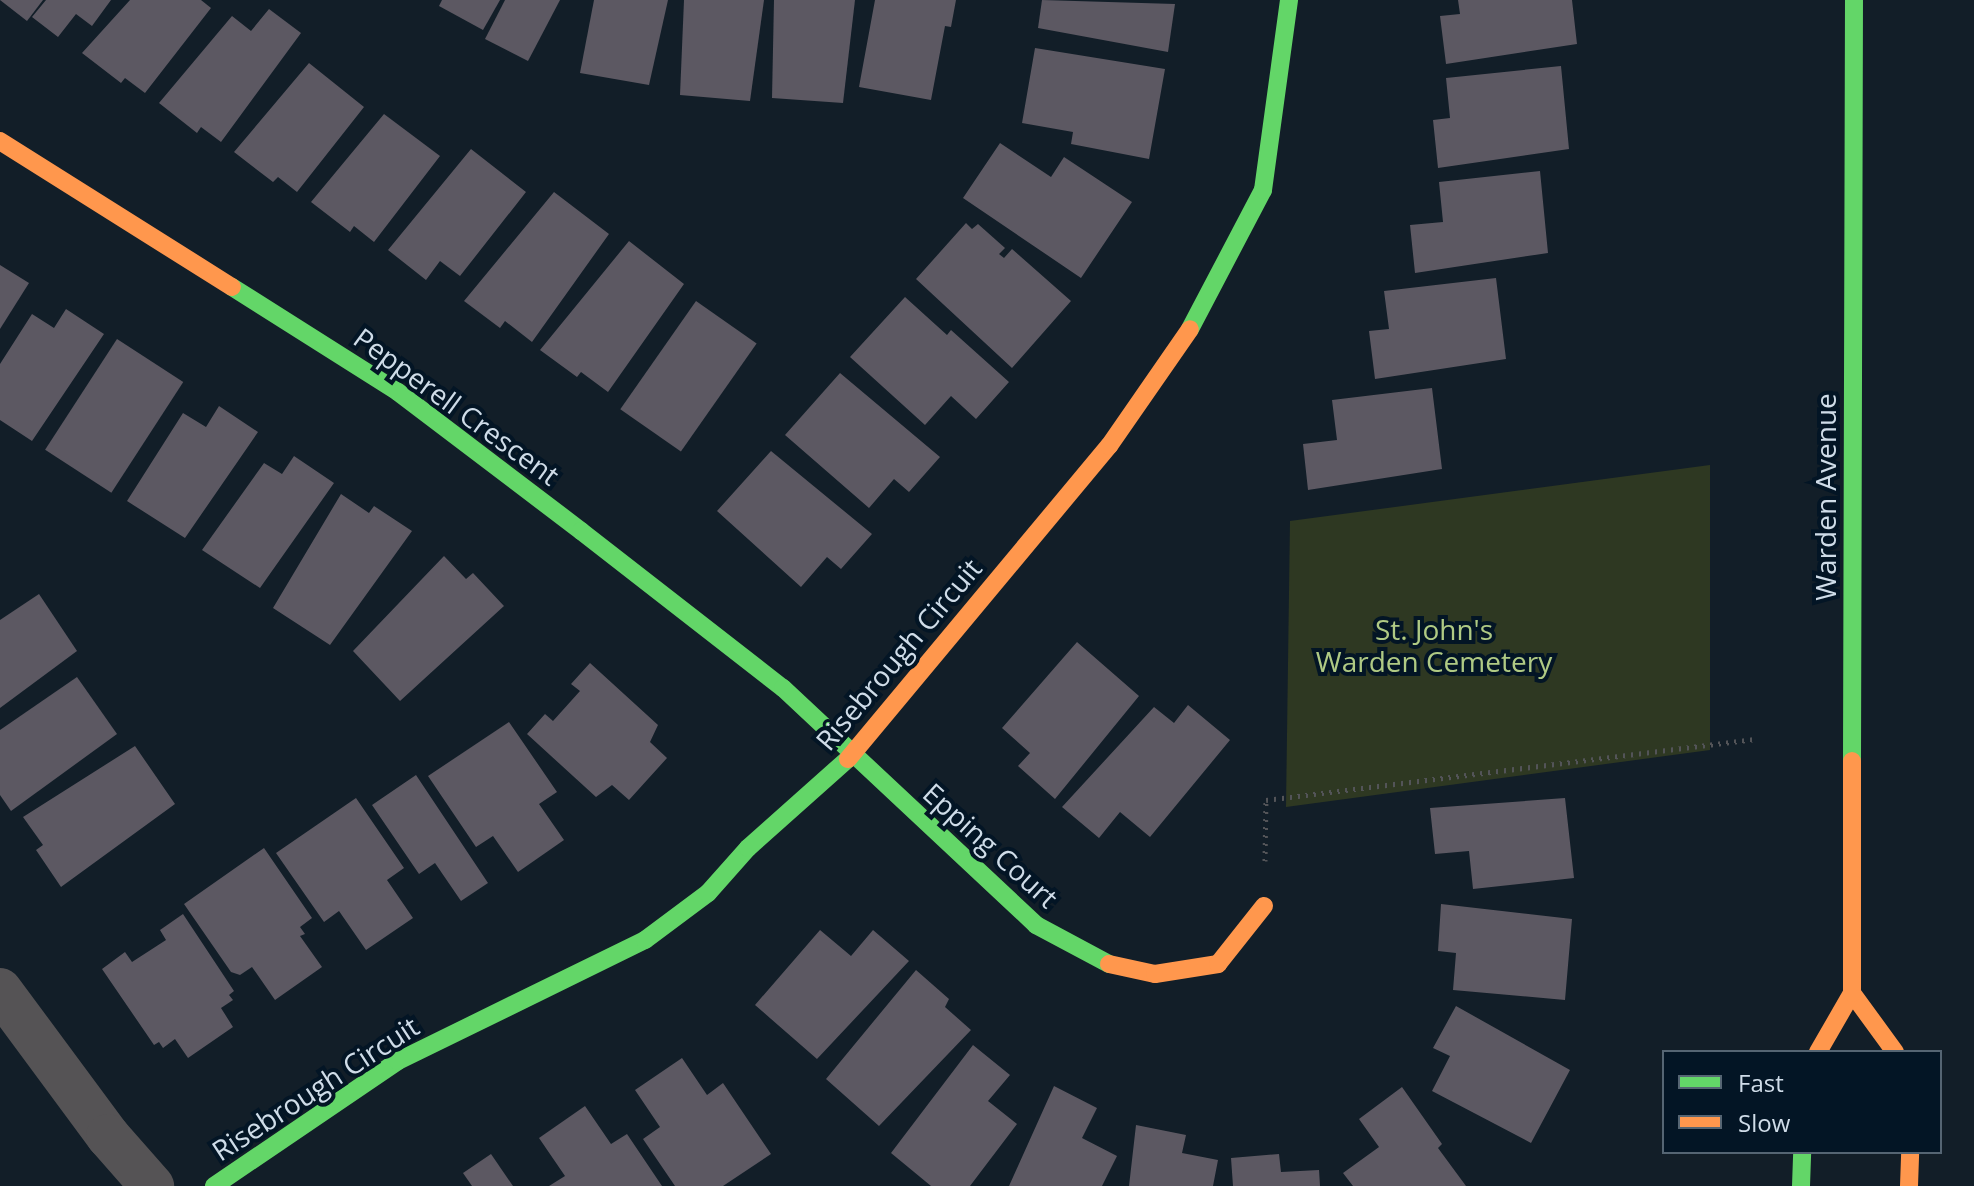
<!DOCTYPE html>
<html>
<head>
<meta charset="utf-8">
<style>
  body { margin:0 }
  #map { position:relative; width:1974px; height:1186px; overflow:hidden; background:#121e28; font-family:"Open Sans",sans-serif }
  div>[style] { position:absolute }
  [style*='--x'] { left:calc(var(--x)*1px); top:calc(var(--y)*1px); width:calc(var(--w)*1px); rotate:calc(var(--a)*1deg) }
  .green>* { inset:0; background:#2e3822 }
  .building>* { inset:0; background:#5c5862; transform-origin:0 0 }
  .path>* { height:5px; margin-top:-2.5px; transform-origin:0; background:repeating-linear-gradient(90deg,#535458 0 2px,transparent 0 8px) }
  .street>* { height:44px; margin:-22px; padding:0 22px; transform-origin:22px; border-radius:22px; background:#555355 }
  .fast>* { height:18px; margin:-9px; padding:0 9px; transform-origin:9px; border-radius:9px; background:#63d668 }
  .slow>* { height:18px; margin:-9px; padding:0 9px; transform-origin:9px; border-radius:9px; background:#ff974d }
  span { translate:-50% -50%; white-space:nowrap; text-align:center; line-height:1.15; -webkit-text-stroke:8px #031525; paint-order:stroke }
  .street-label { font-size:28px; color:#cfdce8 }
  .park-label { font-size:28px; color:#b0ca84 }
  .legend { position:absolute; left:1662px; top:1050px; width:280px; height:104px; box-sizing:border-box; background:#031525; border:2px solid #556573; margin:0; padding:10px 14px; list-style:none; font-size:24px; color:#cfdce8 }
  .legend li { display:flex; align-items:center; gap:16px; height:40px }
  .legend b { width:40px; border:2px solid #556573 }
</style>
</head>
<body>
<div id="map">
  <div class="green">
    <i style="clip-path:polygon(1710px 465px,1710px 750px,1286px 807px,1290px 521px)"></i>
  </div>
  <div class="building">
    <i style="clip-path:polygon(0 0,43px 0,27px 21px)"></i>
    <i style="clip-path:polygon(46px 0,111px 0,92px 26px,76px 14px,58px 37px,32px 17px)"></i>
    <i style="clip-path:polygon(130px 0,201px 0,211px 8px,145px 93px,125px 78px,121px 83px,82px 53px)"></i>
    <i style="clip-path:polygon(442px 0,500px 0,483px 30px,439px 6px)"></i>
    <i style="clip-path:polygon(505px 0,560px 0,528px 61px,485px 39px)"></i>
    <i style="clip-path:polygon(594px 0,668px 0,649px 85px,580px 73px)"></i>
    <i style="clip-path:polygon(684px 0,764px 0,750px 101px,680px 95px)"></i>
    <i style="clip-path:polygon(774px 0,855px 0,843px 103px,772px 98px)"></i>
    <i style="clip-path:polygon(875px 0,956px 0,951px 27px,945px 26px,931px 100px,859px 87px)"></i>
    <i style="clip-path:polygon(1042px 0,1175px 4px,1168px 52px,1038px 28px)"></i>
    <i style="clip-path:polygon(1458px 0,1572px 0,1577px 44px,1446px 64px,1440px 16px,1460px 14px)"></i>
    <i style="clip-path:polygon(269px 9px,301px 33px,221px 142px,201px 127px,197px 133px,159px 103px,232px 16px,251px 31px)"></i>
    <i style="clip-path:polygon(1035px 48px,1165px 69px,1149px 159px,1071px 144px,1073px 132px,1022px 123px)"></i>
    <i style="clip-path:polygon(309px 63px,364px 107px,297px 192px,278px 177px,273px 182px,234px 152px)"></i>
    <i style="clip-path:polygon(1561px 66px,1569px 149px,1438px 168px,1433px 120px,1450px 118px,1446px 78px)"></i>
    <i style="clip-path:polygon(384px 114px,440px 156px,374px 242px,354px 226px,350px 232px,311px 202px)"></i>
    <i style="clip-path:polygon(1000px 143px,1051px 177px,1064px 157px,1132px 202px,1081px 278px,963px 198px)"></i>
    <i style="clip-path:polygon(471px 149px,526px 192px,460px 276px,440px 261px,426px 280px,388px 250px)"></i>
    <i style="clip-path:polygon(1540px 171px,1548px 253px,1415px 273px,1410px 225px,1443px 222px,1439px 182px)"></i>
    <i style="clip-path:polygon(554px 192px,609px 234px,532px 342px,505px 321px,500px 328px,464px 301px)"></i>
    <i style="clip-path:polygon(966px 223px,972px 229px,978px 224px,1005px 248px,999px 254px,1004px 258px,1012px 249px,1071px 301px,1012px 368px,916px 279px)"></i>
    <i style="clip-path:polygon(629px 241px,684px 284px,608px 392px,581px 372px,577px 377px,540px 350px)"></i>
    <i style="clip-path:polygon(0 265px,29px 283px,0 329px)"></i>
    <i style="clip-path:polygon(1496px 278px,1506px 359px,1375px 379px,1369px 331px,1389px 329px,1384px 291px)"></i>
    <i style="clip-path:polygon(905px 297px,947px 335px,951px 330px,1009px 382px,976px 419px,951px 396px,925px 425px,850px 357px)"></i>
    <i style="left:696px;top:301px;width:74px;height:132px;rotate:35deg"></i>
    <i style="clip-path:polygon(66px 309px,104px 334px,32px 441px,0 420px,0 364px,32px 314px,54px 328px)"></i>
    <i style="left:117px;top:339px;width:79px;height:132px;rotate:33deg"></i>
    <i style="clip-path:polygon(840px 373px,940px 457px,909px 492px,894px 479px,869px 508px,785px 435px)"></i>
    <i style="clip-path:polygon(1432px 388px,1442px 469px,1308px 490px,1303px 444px,1337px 440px,1332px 400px)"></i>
    <i style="clip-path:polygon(219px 406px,258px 432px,185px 538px,127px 501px,183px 413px,206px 427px)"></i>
    <i style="clip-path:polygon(771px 451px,872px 534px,841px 569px,827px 557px,801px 587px,717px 511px)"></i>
    <i style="clip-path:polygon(294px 456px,334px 483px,260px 588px,202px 550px,264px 463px,282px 474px)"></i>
    <i style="clip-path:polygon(341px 494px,369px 513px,374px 506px,412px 531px,330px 645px,273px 608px)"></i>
    <i style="clip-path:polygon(444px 556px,466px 579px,473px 573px,504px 606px,400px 701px,353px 651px)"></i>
    <i style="clip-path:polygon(39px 594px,77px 651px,0 708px,0 620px)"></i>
    <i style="clip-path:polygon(1077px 642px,1139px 696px,1055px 799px,1018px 766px,1030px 753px,1002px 728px)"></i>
    <i style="clip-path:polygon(590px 663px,658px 725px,650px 742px,667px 758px,629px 800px,612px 785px,596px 797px,527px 734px,545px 714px,553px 721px,580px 691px,571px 684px)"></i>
    <i style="clip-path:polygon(77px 677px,117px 734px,11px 811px,0 795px,0 730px)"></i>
    <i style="clip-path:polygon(1188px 705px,1230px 740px,1150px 837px,1120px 812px,1099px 838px,1062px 807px,1154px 707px,1174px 723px)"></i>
    <i style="clip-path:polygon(509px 722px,557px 792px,539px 804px,564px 840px,518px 872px,493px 836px,476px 847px,428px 776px)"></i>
    <i style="clip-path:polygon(135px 746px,175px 804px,61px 887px,36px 850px,43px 845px,23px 817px)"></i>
    <i style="clip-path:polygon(416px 775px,488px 883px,461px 901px,435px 863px,419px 874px,372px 805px)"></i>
    <i style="clip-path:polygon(356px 798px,404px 868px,387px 880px,413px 918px,366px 950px,339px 911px,324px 922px,276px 853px)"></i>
    <i style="clip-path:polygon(1565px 798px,1574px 878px,1473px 889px,1469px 851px,1435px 854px,1430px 808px)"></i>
    <i style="clip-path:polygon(264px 848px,312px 918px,300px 927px,305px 934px,300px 936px,322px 967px,275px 1000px,252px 967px,240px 975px,231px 972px,184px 904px)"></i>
    <i style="clip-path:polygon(1441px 904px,1572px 919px,1565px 1000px,1453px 990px,1456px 953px,1438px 951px)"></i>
    <i style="clip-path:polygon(183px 914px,234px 991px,229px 995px,233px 1000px,221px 1008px,233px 1027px,188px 1058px,175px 1039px,163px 1048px,159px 1042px,154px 1045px,102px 969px,125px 952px,132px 962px,166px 940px,160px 930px)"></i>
    <i style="clip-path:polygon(820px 930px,851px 956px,873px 930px,909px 961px,817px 1059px,755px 1005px)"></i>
    <i style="clip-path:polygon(916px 970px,949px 999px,945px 1007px,971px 1030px,879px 1126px,826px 1079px)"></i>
    <i style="clip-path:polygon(1456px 1006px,1570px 1070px,1531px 1143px,1432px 1091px,1450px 1056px,1433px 1048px)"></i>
    <i style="clip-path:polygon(973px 1045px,1010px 1075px,988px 1101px,1017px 1124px,970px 1186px,931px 1186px,891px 1153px)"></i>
    <i style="clip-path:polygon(682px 1058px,707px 1095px,723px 1083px,771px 1154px,723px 1186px,675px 1186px,643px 1139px,660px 1127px,635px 1090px)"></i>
    <i style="clip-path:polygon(1054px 1086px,1097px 1108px,1082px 1138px,1117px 1156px,1102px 1186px,1009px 1186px)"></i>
    <i style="clip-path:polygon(1402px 1087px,1442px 1144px,1438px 1148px,1466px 1186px,1353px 1186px,1343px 1173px,1379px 1147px,1359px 1119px)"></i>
    <i style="clip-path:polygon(585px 1106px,611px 1144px,627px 1134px,662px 1186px,549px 1186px,565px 1176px,539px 1138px)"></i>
    <i style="clip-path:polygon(1136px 1125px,1186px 1135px,1182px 1153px,1218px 1160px,1213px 1186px,1129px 1186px)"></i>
    <i style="clip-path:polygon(491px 1154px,513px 1186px,472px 1186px,463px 1173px)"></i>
    <i style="clip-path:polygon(1279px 1154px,1281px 1172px,1319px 1170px,1320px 1186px,1233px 1186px,1231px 1158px)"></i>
  </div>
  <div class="path">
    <i style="--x:1265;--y:861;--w:61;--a:-89.1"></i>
    <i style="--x:1266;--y:800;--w:495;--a:-7.1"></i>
  </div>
  <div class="street">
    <i style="--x:0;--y:990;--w:182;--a:53.5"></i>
    <i style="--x:108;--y:1136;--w:67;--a:48.7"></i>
  </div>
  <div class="fast">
    <i style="--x:232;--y:287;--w:196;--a:32.3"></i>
    <i style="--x:398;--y:392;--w:230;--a:37.2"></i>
    <i style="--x:581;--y:531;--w:256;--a:37.9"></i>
    <i style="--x:783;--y:688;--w:347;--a:43.1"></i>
    <i style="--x:1036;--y:925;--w:83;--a:28.1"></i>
    <i style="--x:1190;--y:329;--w:157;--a:-62.3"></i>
    <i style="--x:1263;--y:190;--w:192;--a:-82.2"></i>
    <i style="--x:1852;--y:761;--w:761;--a:-89.85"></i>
    <i style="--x:214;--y:1186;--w:222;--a:-34.2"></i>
    <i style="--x:398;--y:1061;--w:275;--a:-26.1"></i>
    <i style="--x:645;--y:940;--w:79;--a:-36.7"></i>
    <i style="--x:708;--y:893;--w:60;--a:-48.4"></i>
    <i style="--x:748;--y:848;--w:134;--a:-41.7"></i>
    <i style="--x:1801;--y:1186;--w:34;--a:-88"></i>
  </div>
  <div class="slow">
    <i style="--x:0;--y:141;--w:274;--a:32.2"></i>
    <i style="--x:848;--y:759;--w:408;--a:-50.2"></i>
    <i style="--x:1109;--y:446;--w:142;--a:-55.3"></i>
    <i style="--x:1109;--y:964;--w:47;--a:12.3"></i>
    <i style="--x:1155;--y:974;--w:64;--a:-9"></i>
    <i style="--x:1218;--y:964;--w:74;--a:-51.6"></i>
    <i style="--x:1852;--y:993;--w:73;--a:53.9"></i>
    <i style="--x:1818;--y:1052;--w:68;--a:-60"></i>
    <i style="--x:1852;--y:993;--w:232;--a:-90"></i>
    <i style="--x:1909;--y:1186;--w:34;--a:-88"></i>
  </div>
  <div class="street-label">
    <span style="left:457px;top:406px;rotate:36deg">Pepperell Crescent</span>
    <span style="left:1825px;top:497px;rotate:-90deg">Warden Avenue</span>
    <span style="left:898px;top:654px;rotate:-50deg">Risebrough Circuit</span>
    <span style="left:991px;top:845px;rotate:42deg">Epping Court</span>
    <span style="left:315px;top:1088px;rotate:-33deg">Risebrough Circuit</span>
  </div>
  <div class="park-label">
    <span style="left:1434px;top:645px">St. John's<br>Warden Cemetery</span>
  </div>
  <ul class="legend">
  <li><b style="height:10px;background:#63d668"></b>Fast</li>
  <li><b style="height:10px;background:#ff974d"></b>Slow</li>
  </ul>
</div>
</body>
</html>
